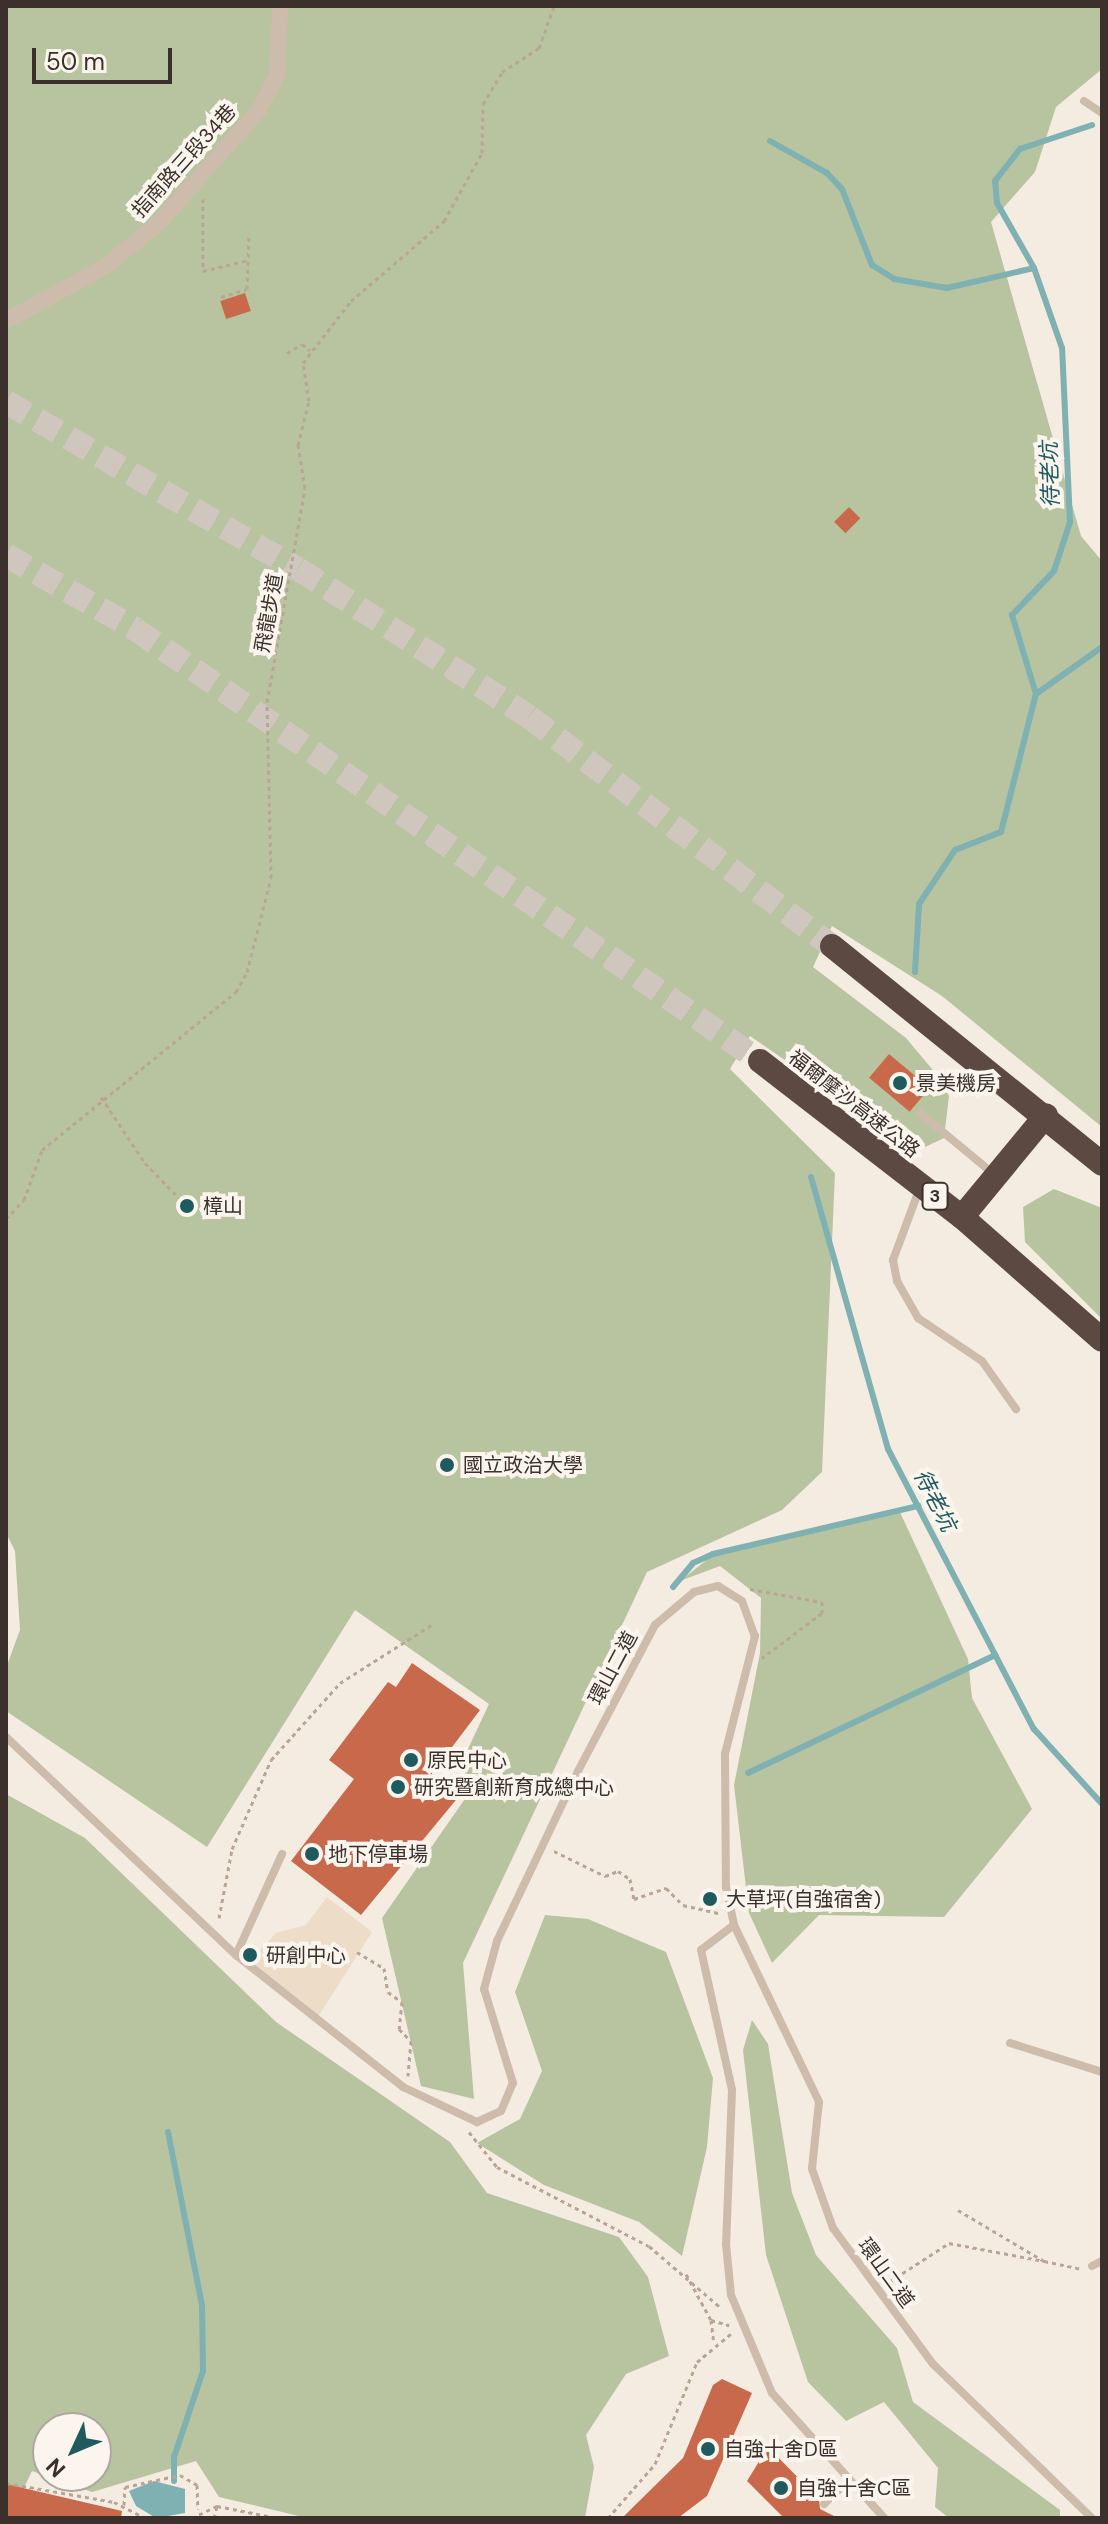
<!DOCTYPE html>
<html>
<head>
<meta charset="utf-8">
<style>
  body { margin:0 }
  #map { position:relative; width:1108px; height:2524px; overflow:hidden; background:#f4ebe1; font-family:"DM Sans","Noto Sans TC",sans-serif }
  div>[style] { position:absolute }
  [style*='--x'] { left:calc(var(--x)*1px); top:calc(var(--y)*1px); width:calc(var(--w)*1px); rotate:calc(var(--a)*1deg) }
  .green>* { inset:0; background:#b8c4a0 }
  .plaza>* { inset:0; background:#ecdcc8 }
  .water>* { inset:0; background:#7fb0b2 }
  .stream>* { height:6px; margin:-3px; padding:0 3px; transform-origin:3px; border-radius:3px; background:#7fb0b2 }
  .building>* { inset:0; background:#c8694b; transform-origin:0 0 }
  .highway-tunnel>* { height:24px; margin-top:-12px; transform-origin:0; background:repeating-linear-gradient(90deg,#cfc6bd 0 24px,transparent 0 36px) }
  .path>* { height:3px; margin-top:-1.5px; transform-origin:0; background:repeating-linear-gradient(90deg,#b9a596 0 4px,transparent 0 8px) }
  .lane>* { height:8px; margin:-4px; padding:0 4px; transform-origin:4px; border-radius:4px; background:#cdbbac }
  .street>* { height:16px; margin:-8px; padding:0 8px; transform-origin:8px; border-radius:8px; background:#cdbbac }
  .highway>* { height:24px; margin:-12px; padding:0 12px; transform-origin:12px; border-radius:12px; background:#5c4a42 }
  .dots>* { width:22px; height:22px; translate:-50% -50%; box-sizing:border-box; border:4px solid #fbf5ee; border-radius:50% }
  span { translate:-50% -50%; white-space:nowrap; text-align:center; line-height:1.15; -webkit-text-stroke:8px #fbf5ee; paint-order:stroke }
  .shield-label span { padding:2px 6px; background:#fbf5ee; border:2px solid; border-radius:6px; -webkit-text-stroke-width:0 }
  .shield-label { font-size:18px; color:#3b302b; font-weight:700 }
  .street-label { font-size:20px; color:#3b302b }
  .poi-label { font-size:20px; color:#3b302b }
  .left { translate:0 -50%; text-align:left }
  .water-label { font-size:22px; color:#1f5a5e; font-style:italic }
  .frame { position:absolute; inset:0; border:8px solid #3b302b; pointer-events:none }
  .north { position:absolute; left:32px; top:2412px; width:80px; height:80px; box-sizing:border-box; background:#fbf5ee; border:2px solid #aea6a0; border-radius:50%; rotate:226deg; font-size:22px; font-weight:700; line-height:32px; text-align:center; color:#3b302b }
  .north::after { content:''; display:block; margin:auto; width:28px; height:36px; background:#1f5a5e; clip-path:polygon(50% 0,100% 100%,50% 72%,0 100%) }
  .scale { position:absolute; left:32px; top:48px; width:140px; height:36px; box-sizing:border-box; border:4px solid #3b302b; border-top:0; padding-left:10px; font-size:24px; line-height:28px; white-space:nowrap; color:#3b302b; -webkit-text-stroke:6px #fbf5ee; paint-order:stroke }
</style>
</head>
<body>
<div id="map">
  <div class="green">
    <i style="clip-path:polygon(6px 6px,1102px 6px,1102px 69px,1056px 107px,1035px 172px,991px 222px,1081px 536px,1102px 561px,1102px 1127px,942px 996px,832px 926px,813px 967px,906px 1038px,932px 1069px,949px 1096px,944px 1138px,923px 1148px,908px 1145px,750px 1036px,730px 1069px,835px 1173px,822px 1472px,782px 1510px,647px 1572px,463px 1963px,474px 2099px,421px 2086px,382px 1918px,476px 1783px,459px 1768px,489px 1704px,355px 1610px,207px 1847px,6px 1711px,6px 1668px,20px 1630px,15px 1551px,6px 1533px)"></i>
    <i style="clip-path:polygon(1054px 1189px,1102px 1208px,1102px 1319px,1025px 1242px,1023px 1207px)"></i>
    <i style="clip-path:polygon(899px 1510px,968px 1659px,972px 1698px,1032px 1809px,944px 1917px,819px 1915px,772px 1963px,749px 1913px,734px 1785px,760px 1653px,761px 1598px,720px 1566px,680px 1581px,713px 1555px)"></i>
    <i style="clip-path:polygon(evenodd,6px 1794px,85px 1838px,276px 2022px,450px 2142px,487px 2193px,619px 2237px,648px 2277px,669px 2356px,626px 2374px,586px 2435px,594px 2467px,585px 2518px,307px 2518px,219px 2497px,196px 2461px,92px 2492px,32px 2471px,20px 2496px,6px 2502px,6px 1794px,48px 2428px,96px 2428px,96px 2476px,48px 2476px,48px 2428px)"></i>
    <i style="clip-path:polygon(545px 1915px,588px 1919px,666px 1952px,713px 2078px,707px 2147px,682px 2256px,639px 2222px,544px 2185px,477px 2143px,520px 2119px,542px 2071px,515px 1992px)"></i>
    <i style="clip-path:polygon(752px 2020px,768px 2044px,792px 2193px,816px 2255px,897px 2348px,913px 2402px,1060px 2510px,1060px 2518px,949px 2518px,935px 2507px,938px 2468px,884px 2402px,846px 2421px,808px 2382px,766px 2255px,743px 2050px)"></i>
  </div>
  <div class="plaza">
    <i style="clip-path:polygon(327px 1897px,372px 1932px,316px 2020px,248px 1964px,276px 1933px,306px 1925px)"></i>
  </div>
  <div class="water">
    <i style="clip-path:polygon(154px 2481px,185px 2489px,185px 2513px,156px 2518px,136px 2506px,129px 2491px)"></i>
  </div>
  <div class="stream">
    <i style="--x:770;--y:141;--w:65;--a:29.3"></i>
    <i style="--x:827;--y:173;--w:22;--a:47"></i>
    <i style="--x:842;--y:189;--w:82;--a:68.5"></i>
    <i style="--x:872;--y:265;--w:26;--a:32"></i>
    <i style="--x:894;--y:279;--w:54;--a:9.6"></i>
    <i style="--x:947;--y:288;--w:89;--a:-12.9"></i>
    <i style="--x:1036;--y:694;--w:81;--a:-35.5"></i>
    <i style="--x:915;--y:972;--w:68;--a:-86.6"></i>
    <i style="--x:919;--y:904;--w:65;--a:-56.3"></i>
    <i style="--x:955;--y:850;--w:49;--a:-21.4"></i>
    <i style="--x:1001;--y:832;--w:142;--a:-75.8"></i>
    <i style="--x:1036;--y:694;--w:83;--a:-106.9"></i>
    <i style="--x:1012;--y:615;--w:61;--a:-46.3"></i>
    <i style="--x:1054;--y:571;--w:52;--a:-71.9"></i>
    <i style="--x:1070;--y:522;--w:174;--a:-92.6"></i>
    <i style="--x:1062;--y:348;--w:85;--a:-109.3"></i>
    <i style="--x:1034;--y:268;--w:75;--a:-119.6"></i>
    <i style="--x:997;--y:203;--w:22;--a:-95"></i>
    <i style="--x:995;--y:181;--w:41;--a:-52"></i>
    <i style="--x:1020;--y:149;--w:76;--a:-18.4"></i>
    <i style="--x:811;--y:1177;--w:283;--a:74.2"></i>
    <i style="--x:888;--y:1449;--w:316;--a:62.5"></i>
    <i style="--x:1034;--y:1729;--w:101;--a:47.8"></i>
    <i style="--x:673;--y:1587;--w:31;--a:-50"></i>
    <i style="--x:693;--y:1563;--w:22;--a:-24"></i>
    <i style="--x:713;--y:1554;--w:211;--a:-13.2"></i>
    <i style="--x:748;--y:1773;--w:274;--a:-25.5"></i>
    <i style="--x:168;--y:2132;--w:177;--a:78.9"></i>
    <i style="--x:202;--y:2306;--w:65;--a:89.1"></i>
    <i style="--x:203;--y:2371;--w:91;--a:108.6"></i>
    <i style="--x:174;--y:2457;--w:24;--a:90"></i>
  </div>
  <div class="building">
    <i style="left:245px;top:293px;width:19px;height:26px;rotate:72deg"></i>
    <i style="left:849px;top:507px;width:16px;height:21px;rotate:45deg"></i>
    <i style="left:889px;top:1054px;width:53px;height:31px;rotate:40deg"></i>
    <i style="clip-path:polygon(412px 1663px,480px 1710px,431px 1775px,460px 1795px,361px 1915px,291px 1861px,354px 1779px,329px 1760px,388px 1682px,396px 1687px)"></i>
    <i style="clip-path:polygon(722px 2379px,752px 2393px,707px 2496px,678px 2518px,622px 2518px,683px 2458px,713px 2385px)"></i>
    <i style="clip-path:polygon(768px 2447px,819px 2499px,820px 2509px,838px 2518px,784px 2518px,747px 2481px)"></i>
    <i style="clip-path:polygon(6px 2484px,122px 2511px,121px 2518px,6px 2518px)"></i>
  </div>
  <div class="highway-tunnel">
    <i style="--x:6;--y:402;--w:336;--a:29.8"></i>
    <i style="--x:298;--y:569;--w:274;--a:32.6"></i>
    <i style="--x:529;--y:717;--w:380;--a:37.1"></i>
    <i style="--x:6;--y:555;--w:149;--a:29.8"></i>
    <i style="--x:135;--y:629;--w:760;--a:34.65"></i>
  </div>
  <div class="path">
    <i style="--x:203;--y:199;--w:72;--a:90"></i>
    <i style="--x:203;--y:271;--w:46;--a:-13.7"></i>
    <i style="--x:221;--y:297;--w:27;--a:-17"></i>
    <i style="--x:247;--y:289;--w:56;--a:-88"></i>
    <i style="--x:287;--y:353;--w:17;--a:-31"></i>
    <i style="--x:302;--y:344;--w:10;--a:37"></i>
    <i style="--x:101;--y:1097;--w:79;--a:56.3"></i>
    <i style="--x:145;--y:1163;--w:60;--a:45.7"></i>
    <i style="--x:6;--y:1219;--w:26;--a:-47"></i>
    <i style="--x:24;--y:1200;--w:53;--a:-70.2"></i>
    <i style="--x:42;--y:1150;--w:250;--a:-39.2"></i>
    <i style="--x:236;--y:992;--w:23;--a:-61"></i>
    <i style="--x:247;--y:972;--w:97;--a:-75.7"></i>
    <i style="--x:271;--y:878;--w:176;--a:-91.3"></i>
    <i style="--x:267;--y:702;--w:217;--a:-79.9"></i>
    <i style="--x:305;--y:488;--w:44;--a:-99.2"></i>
    <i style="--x:298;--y:445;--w:45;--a:-76"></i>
    <i style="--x:309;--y:401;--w:38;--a:-99"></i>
    <i style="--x:303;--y:363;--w:78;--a:-52.3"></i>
    <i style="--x:351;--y:301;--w:123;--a:-40.7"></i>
    <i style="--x:444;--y:221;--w:78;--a:-60.8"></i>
    <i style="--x:482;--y:153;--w:49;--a:-88.8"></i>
    <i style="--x:483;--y:104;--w:37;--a:-59"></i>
    <i style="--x:502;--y:72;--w:44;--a:-33"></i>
    <i style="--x:539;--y:48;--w:45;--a:-70.3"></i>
    <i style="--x:6;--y:1551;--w:40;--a:90"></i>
    <i style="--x:750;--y:1589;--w:73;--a:10.2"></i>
    <i style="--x:822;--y:1602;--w:11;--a:90"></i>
    <i style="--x:822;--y:1613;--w:75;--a:143.1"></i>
    <i style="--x:554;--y:1851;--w:57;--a:26.1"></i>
    <i style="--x:605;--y:1876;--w:14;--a:-21"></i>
    <i style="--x:618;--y:1871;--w:14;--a:34"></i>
    <i style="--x:630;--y:1879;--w:20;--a:79"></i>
    <i style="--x:634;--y:1899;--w:34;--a:-19"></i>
    <i style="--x:666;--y:1888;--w:24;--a:45"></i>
    <i style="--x:683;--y:1905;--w:37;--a:13"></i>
    <i style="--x:219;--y:1918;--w:70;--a:-79.3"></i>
    <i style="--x:232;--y:1849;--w:97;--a:-66.3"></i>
    <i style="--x:271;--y:1760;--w:103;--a:-48.1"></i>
    <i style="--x:340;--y:1683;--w:110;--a:-32.4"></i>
    <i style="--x:357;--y:1952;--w:31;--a:31"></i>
    <i style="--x:384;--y:1968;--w:24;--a:81"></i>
    <i style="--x:388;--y:1992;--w:17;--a:36"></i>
    <i style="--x:402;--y:2002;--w:27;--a:96"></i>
    <i style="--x:399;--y:2029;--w:17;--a:45"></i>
    <i style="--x:411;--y:2041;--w:35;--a:95"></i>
    <i style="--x:469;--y:2132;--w:45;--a:51.3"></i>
    <i style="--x:497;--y:2167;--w:171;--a:27.5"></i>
    <i style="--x:649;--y:2246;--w:95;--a:40.7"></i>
    <i style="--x:958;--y:2210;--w:100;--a:30.7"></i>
    <i style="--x:1044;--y:2261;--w:38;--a:12"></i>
    <i style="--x:686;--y:2274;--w:52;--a:61.5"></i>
    <i style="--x:711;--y:2320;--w:23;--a:83"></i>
    <i style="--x:889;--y:2282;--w:72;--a:-33"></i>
    <i style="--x:949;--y:2243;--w:97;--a:10.7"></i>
    <i style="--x:711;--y:2320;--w:19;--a:16"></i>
    <i style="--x:6;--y:2483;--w:110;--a:10"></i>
    <i style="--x:114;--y:2502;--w:36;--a:27"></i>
    <i style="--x:124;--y:2505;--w:18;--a:-87"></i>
    <i style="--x:125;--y:2487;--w:56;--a:-12.3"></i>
    <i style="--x:180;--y:2475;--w:20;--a:30"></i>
    <i style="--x:197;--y:2485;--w:24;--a:88"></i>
    <i style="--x:192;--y:2518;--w:28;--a:-26"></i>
    <i style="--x:217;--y:2506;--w:62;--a:11.1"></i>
    <i style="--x:214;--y:2518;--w:12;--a:-76"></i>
    <i style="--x:608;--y:2518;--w:72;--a:-49"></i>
    <i style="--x:655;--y:2464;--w:110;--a:-67.6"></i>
    <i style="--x:697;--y:2362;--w:47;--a:-39.8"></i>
  </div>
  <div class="lane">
    <i style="--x:1084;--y:101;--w:22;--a:34"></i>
    <i style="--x:920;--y:1113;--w:97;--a:39.6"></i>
    <i style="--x:919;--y:1190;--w:75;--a:110.4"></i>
    <i style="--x:893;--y:1260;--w:21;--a:79"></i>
    <i style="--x:897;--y:1281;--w:43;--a:60.4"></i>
    <i style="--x:918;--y:1318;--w:77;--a:33.9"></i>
    <i style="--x:982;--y:1361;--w:59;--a:54.7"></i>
    <i style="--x:6;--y:1737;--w:317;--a:43.5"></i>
    <i style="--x:236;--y:1955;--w:213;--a:38.3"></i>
    <i style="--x:403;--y:2087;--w:82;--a:25.3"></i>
    <i style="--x:477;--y:2122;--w:26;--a:-25"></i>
    <i style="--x:501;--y:2111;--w:30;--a:-67"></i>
    <i style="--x:513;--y:2083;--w:98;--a:-107.1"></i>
    <i style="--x:484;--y:1989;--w:50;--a:-74.8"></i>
    <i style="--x:497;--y:1941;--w:188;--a:-64.5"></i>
    <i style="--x:578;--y:1771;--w:165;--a:-62.2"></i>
    <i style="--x:655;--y:1625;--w:51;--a:-40.2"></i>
    <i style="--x:694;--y:1592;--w:25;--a:-14"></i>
    <i style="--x:718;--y:1586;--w:28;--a:32"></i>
    <i style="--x:742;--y:1601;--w:37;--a:70"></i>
    <i style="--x:755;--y:1636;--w:122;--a:104.3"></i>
    <i style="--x:725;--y:1754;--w:133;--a:89.6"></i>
    <i style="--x:726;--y:1887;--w:39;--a:78"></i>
    <i style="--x:734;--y:1925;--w:196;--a:64.3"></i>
    <i style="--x:819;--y:2102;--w:67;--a:96"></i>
    <i style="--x:812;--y:2169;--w:63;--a:70.4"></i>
    <i style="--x:833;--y:2228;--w:169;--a:53.7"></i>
    <i style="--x:933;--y:2364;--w:221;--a:44.1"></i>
    <i style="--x:734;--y:1925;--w:41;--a:142.9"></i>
    <i style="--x:701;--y:1950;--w:143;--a:77.5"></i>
    <i style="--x:732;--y:2090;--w:154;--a:92.2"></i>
    <i style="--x:726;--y:2244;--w:51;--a:84.4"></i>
    <i style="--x:731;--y:2295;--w:106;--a:67.3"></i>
    <i style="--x:772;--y:2393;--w:168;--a:48.1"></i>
    <i style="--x:236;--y:1955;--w:111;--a:-65.5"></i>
    <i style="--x:1010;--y:2043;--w:96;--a:17.5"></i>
    <i style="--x:1092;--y:2266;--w:11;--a:-27"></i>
    <i style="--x:824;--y:2504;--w:35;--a:-44"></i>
  </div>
  <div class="street">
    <i style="--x:6;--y:321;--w:114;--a:-28.8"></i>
    <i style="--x:106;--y:266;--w:71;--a:-39.3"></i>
    <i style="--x:161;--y:221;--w:148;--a:-48.6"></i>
    <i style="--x:259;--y:110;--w:39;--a:-63"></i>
    <i style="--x:277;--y:75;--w:69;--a:-87.5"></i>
  </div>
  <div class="highway">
    <i style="--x:832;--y:946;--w:347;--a:38.9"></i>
    <i style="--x:760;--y:1061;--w:255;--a:37.7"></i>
    <i style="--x:962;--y:1217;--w:186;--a:41.3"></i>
    <i style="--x:962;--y:1217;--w:132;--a:-50.5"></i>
  </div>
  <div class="dots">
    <i style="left:900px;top:1083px;background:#1f5a5e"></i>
    <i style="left:187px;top:1206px;background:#1f5a5e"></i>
    <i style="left:447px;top:1465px;background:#1f5a5e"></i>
    <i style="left:411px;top:1760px;background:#1f5a5e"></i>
    <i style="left:398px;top:1787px;background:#1f5a5e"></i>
    <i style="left:312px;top:1854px;background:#1f5a5e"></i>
    <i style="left:710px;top:1899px;background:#1f5a5e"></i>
    <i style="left:250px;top:1955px;background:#1f5a5e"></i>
    <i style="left:708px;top:2449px;background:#1f5a5e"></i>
    <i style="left:781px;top:2488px;background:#1f5a5e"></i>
  </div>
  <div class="shield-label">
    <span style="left:935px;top:1196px">3</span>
  </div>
  <div class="street-label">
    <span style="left:184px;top:161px;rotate:-48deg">指南路三段34巷</span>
    <span style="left:269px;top:613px;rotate:-80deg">飛龍步道</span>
    <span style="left:854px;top:1104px;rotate:38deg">福爾摩沙高速公路</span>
    <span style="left:613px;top:1668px;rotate:-62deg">環山二道</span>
    <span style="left:886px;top:2273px;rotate:54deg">環山二道</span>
  </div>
  <div class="poi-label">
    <span class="left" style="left:916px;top:1083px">景美機房</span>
    <span class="left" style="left:203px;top:1206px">樟山</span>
    <span class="left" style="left:463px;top:1465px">國立政治大學</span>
    <span class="left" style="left:427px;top:1760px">原民中心</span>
    <span class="left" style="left:414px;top:1787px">研究暨創新育成總中心</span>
    <span class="left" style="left:328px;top:1854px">地下停車場</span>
    <span class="left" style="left:726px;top:1899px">大草坪(自強宿舍)</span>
    <span class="left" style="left:266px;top:1955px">研創中心</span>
    <span class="left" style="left:724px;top:2449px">自強十舍D區</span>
    <span class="left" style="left:797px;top:2488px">自強十舍C區</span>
  </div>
  <div class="water-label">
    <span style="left:1050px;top:475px;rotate:-92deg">待老坑</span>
    <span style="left:935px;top:1500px;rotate:63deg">待老坑</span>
  </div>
  <div class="frame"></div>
  <div class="north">N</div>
  <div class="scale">50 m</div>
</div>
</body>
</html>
